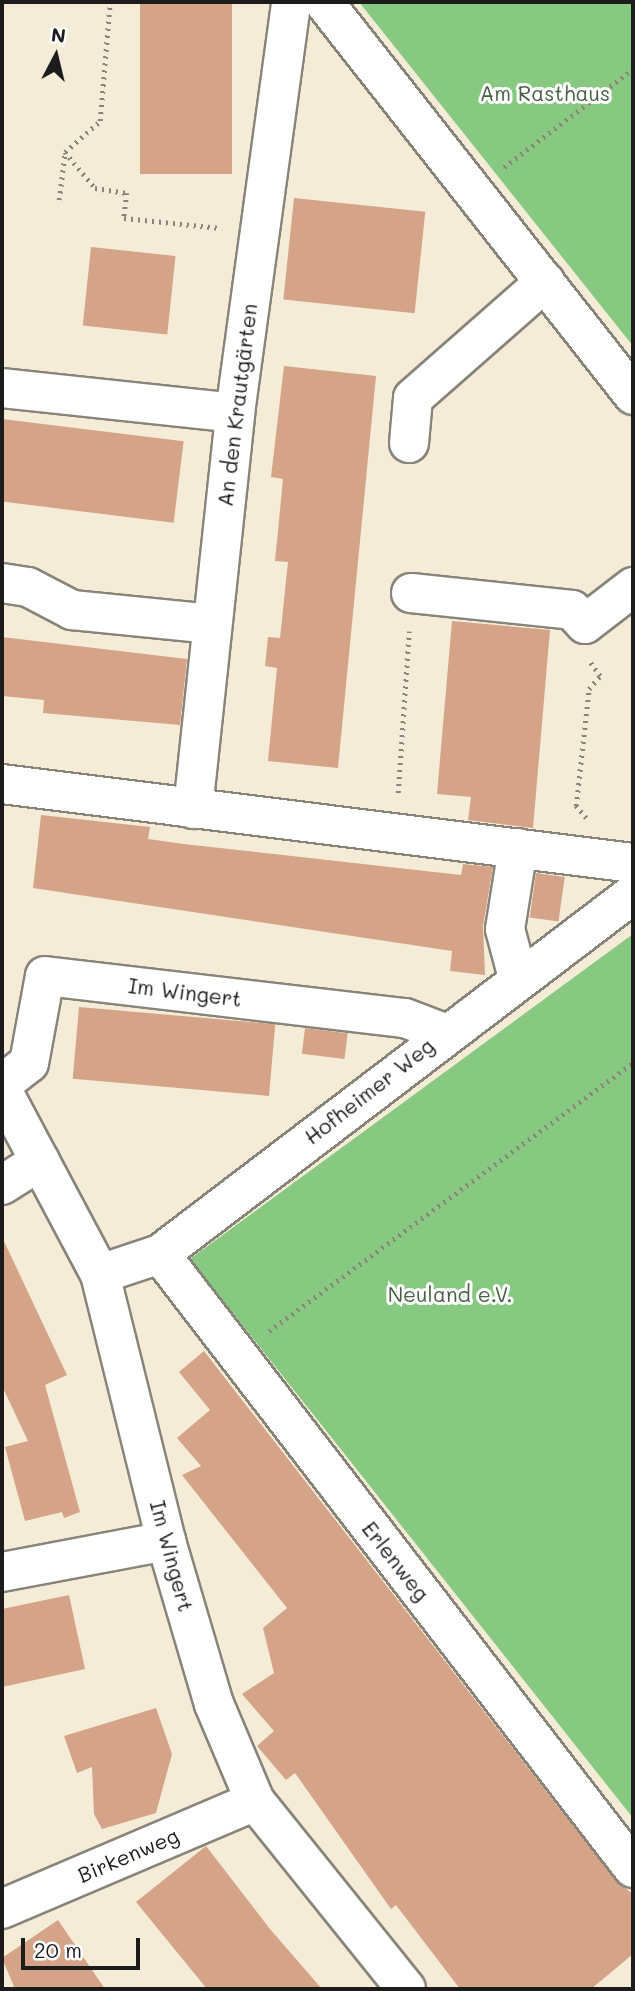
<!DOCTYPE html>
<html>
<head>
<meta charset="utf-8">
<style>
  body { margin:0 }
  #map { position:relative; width:635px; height:1991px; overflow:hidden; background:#f4ecd7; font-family:Mali,sans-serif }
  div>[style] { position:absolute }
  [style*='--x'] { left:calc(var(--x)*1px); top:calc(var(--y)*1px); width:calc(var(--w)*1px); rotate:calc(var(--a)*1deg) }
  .green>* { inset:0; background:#87c981 }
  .building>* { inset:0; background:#d5a388; transform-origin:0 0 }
  .path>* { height:4.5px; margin-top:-2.25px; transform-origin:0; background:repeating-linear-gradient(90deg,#88847a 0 2px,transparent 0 7px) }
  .roads { filter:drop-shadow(2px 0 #88847a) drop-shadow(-2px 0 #88847a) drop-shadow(0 2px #88847a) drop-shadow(0 -2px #88847a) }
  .minor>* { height:38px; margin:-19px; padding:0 19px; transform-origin:19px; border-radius:19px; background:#fff }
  span { translate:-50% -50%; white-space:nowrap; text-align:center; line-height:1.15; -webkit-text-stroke:6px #fff; paint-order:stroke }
  .park-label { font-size:21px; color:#476144 }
  .street-label { font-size:21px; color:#1c1c1c }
  .frame { position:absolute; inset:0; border:4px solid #1c1c1c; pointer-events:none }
  .north { position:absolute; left:21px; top:21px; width:70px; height:70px; -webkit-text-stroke:5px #fff; paint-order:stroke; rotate:7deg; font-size:19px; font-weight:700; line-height:28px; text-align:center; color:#1c1c1c }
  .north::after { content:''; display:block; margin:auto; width:24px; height:32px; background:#1c1c1c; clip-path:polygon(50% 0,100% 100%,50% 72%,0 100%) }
  .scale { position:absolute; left:21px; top:1938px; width:119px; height:32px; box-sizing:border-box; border:4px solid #1c1c1c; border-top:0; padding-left:9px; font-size:21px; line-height:24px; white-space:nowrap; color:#1c1c1c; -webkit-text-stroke:5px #fff; paint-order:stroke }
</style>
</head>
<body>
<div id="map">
  <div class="green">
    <i style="clip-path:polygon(359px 2px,633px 2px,633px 346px)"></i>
    <i style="clip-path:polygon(633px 934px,633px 1818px,190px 1259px)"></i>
  </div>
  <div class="building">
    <i style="left:140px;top:2px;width:92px;height:172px"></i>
    <i style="left:294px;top:198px;width:132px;height:102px;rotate:6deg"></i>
    <i style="left:91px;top:247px;width:85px;height:79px;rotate:6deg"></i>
    <i style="clip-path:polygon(284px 366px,376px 376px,338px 768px,268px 761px,277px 668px,265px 666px,268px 637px,280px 638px,288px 562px,275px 561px,283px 479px,271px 477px)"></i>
    <i style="left:2px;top:419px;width:183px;height:82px;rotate:7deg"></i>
    <i style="clip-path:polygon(452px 621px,550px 630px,533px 828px,468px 820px,471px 797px,437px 794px)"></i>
    <i style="clip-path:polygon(2px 637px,187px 659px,180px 725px,43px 713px,44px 700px,2px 696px)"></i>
    <i style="clip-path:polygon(41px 815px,150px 827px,148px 839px,184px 844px,461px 875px,463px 864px,493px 867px,483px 926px,485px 975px,450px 971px,452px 951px,33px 888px)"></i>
    <i style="left:536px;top:873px;width:29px;height:45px;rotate:8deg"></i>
    <i style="left:79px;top:1007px;width:197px;height:72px;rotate:5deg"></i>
    <i style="left:305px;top:1028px;width:43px;height:26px;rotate:7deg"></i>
    <i style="clip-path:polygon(2px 1237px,67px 1375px,45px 1385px,80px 1512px,64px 1518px,62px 1512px,25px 1521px,5px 1447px,28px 1441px,2px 1386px)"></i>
    <i style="clip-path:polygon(204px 1351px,616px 1881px,633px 1894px,633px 1954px,591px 1989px,460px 1989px,396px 1905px,391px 1909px,295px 1773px,286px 1780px,257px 1746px,274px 1731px,242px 1694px,274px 1673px,263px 1628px,287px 1608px,182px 1475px,201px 1466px,177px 1438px,210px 1410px,179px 1372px)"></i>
    <i style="clip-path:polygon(69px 1595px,85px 1669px,2px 1687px,2px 1609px)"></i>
    <i style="clip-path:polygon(156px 1708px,172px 1754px,156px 1813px,102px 1829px,94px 1814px,92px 1767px,77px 1773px,64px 1736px)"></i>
    <i style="clip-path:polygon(206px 1846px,270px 1929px,322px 1989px,207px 1989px,136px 1902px)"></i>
    <i style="clip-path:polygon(58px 1920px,105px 1989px,15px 1989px,2px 1958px)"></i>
  </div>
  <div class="path">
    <i style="--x:65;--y:152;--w:47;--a:50.2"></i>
    <i style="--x:95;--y:188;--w:32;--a:9"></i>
    <i style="--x:127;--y:193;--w:25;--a:97"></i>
    <i style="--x:124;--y:218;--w:97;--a:5.9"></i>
    <i style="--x:504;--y:167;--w:162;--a:-37.2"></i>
    <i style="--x:59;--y:200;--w:48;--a:-82.9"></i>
    <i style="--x:65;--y:152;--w:47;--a:-41.5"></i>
    <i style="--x:100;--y:121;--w:119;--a:-85.2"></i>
    <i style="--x:398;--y:793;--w:162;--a:-86.1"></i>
    <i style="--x:586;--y:818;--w:16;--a:-130"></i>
    <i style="--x:576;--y:806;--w:118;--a:-83.7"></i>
    <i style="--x:589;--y:689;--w:17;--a:-50"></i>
    <i style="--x:600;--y:676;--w:17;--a:-126"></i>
    <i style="--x:269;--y:1331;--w:452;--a:-36.4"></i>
  </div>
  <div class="roads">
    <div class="minor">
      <i style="--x:324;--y:2;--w:500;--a:51.8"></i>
      <i style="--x:2;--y:388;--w:234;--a:6.1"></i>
      <i style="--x:409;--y:443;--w:45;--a:-84.9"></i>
      <i style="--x:413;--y:398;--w:176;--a:-41.3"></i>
      <i style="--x:2;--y:583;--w:26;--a:9"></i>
      <i style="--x:28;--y:587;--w:50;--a:27.6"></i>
      <i style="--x:72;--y:610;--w:141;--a:5.7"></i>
      <i style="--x:411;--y:593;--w:162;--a:6"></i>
      <i style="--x:572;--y:610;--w:19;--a:47"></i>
      <i style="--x:585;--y:624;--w:61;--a:-37.6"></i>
      <i style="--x:2;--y:784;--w:636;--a:7.14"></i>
      <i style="--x:193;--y:809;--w:398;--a:-83.9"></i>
      <i style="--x:235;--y:413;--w:415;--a:-82.2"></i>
      <i style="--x:518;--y:848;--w:82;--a:99.1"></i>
      <i style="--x:505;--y:929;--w:51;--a:75.1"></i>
      <i style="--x:2;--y:1084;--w:34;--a:-38"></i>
      <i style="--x:29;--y:1063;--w:88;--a:-79.6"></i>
      <i style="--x:45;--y:976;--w:362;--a:6.7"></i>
      <i style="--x:405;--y:1018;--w:42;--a:21"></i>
      <i style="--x:2;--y:1090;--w:208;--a:62"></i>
      <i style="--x:100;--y:1274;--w:275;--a:76.1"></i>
      <i style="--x:166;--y:1541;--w:170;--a:73.6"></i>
      <i style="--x:214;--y:1704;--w:105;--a:67.1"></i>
      <i style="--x:255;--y:1801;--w:241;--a:51.2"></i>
      <i style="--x:2;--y:1185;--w:45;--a:-32.3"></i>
      <i style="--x:160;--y:1254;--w:775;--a:52.39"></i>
      <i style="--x:100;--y:1274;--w:63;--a:-18.4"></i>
      <i style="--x:160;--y:1254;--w:594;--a:-37.27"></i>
      <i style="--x:2;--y:1572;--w:167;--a:-10.7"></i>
      <i style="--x:2;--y:1909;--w:275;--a:-23.1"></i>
    </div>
  </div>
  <div class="park-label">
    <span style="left:545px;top:93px">Am Rasthaus</span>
    <span style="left:450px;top:1294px">Neuland e.V.</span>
  </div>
  <div class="street-label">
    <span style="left:237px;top:405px;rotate:-83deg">An den Krautgärten</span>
    <span style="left:185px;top:992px;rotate:7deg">Im Wingert</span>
    <span style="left:369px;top:1091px;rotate:-38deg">Hofheimer Weg</span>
    <span style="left:172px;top:1556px;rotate:75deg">Im Wingert</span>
    <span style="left:396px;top:1561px;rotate:52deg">Erlenweg</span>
    <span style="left:128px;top:1855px;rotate:-23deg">Birkenweg</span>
  </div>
  <div class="frame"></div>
  <div class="north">N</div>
  <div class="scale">20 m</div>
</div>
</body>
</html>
